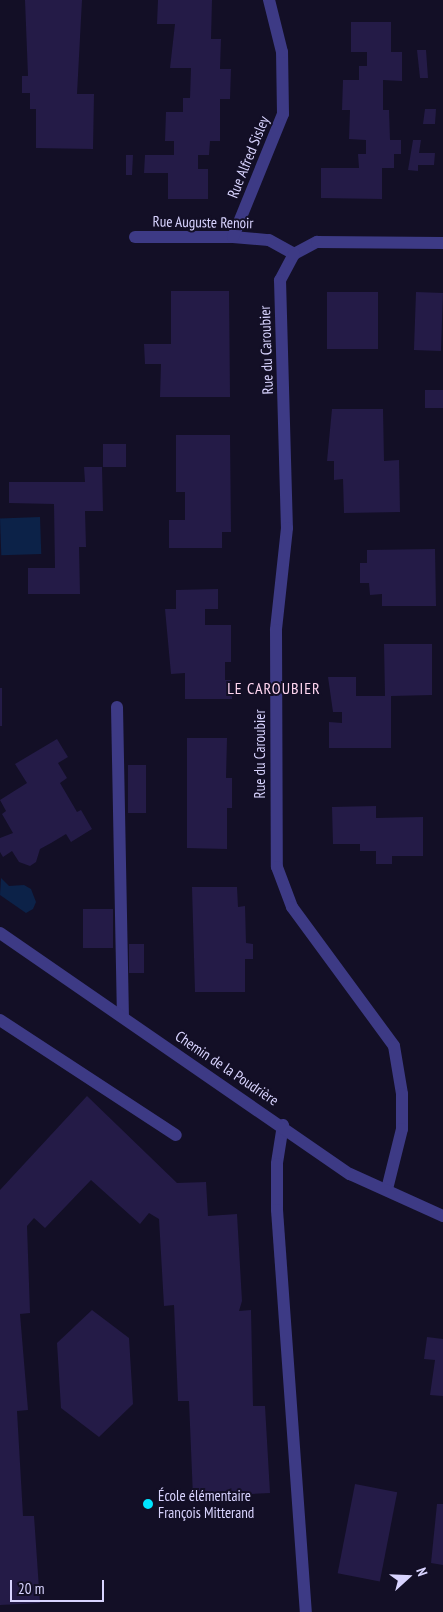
<!DOCTYPE html>
<html>
<head>
<meta charset="utf-8">
<style>
  body { margin:0 }
  #map { position:relative; width:443px; height:1612px; overflow:hidden; background:#130f26; font-family:"PT Sans Narrow",sans-serif }
  div>[style] { position:absolute }
  [style*='--x'] { left:calc(var(--x)*1px); top:calc(var(--y)*1px); width:calc(var(--w)*1px); rotate:calc(var(--a)*1deg) }
  .water>* { inset:0; background:#0c2248; transform-origin:0 0 }
  .building>* { inset:0; background:#241b47; transform-origin:0 0 }
  .lane>* { height:12px; margin:-6px; padding:0 6px; transform-origin:6px; border-radius:6px; background:#3d3a85 }
  .street>* { height:12px; margin:-6px; padding:0 6px; transform-origin:6px; border-radius:6px; background:#3d3a85 }
  .dots>* { width:14px; height:14px; translate:-50% -50%; box-sizing:border-box; border:2px solid #130f26; border-radius:50% }
  span { translate:-50% -50%; white-space:nowrap; text-align:center; line-height:1.15; -webkit-text-stroke:4px #130f26; paint-order:stroke }
  .street-label { font-size:15px; color:#d9d4ff }
  .poi-label { font-size:15px; color:#d9d4ff }
  .left { translate:0 -50%; text-align:left }
  .neighbourhood-label { font-size:16px; color:#ffd6f0; letter-spacing:1px }
  .north { position:absolute; left:383px; top:1552px; width:50px; height:50px; -webkit-text-stroke:4px #130f26; paint-order:stroke; rotate:70deg; font-size:14px; font-weight:700; line-height:20px; text-align:center; color:#d9d4ff }
  .north::after { content:''; display:block; margin:auto; width:18px; height:22px; background:#d9d4ff; clip-path:polygon(50% 0,100% 100%,50% 72%,0 100%) }
  .scale { position:absolute; left:10px; top:1580px; width:94px; height:22px; box-sizing:border-box; border:2px solid #d9d4ff; border-top:0; padding-left:6px; font-size:15px; line-height:18px; white-space:nowrap; color:#d9d4ff; -webkit-text-stroke:4px #130f26; paint-order:stroke }
</style>
</head>
<body>
<div id="map">
  <div class="water">
    <i style="left:40px;top:517px;width:37px;height:40px;rotate:88deg"></i>
    <i style="clip-path:polygon(1px 878px,9px 886px,24px 885px,31px 889px,36px 902px,33px 909px,26px 913px,0 895px)"></i>
  </div>
  <div class="building">
    <i style="clip-path:polygon(25px 0,82px 0,77px 94px,94px 94px,93px 149px,36px 148px,36px 109px,30px 109px,30px 93px,22px 93px,22px 76px,28px 76px)"></i>
    <i style="clip-path:polygon(158px 0,212px 0,211px 39px,221px 39px,220px 69px,231px 69px,230px 99px,220px 99px,220px 141px,210px 141px,209px 155px,198px 155px,198px 169px,208px 169px,208px 199px,168px 199px,168px 173px,144px 173px,145px 155px,174px 155px,174px 141px,165px 141px,166px 112px,183px 112px,183px 98px,190px 98px,191px 68px,170px 68px,175px 24px,157px 24px)"></i>
    <i style="clip-path:polygon(351px 22px,391px 22px,391px 52px,402px 52px,402px 81px,383px 80px,383px 110px,389px 110px,390px 140px,401px 140px,401px 154px,394px 154px,394px 168px,382px 168px,382px 199px,321px 198px,321px 168px,359px 168px,358px 154px,366px 154px,366px 140px,349px 139px,350px 110px,342px 110px,343px 80px,359px 80px,359px 66px,367px 66px,367px 52px,351px 52px)"></i>
    <i style="clip-path:polygon(417px 50px,426px 50px,428px 78px,420px 78px)"></i>
    <i style="clip-path:polygon(425px 109px,436px 109px,435px 124px,423px 124px)"></i>
    <i style="clip-path:polygon(413px 140px,421px 140px,419px 153px,435px 153px,434px 165px,418px 165px,418px 171px,408px 170px)"></i>
    <i style="clip-path:polygon(126px 155px,133px 155px,132px 175px,126px 175px)"></i>
    <i style="clip-path:polygon(171px 291px,229px 291px,230px 397px,160px 397px,161px 364px,145px 364px,144px 344px,171px 344px)"></i>
    <i style="left:327px;top:292px;width:51px;height:57px"></i>
    <i style="left:416px;top:292px;width:27px;height:58px;rotate:2deg"></i>
    <i style="left:425px;top:390px;width:18px;height:18px"></i>
    <i style="clip-path:polygon(332px 409px,383px 409px,384px 461px,399px 460px,400px 512px,344px 513px,343px 479px,334px 480px,334px 461px,327px 461px)"></i>
    <i style="clip-path:polygon(176px 435px,230px 435px,231px 532px,222px 532px,222px 548px,169px 548px,169px 520px,185px 520px,185px 492px,176px 492px)"></i>
    <i style="left:103px;top:444px;width:23px;height:23px"></i>
    <i style="clip-path:polygon(84px 467px,102px 467px,103px 511px,85px 511px,86px 547px,79px 547px,80px 594px,28px 594px,28px 568px,55px 568px,54px 504px,9px 503px,9px 482px,85px 482px)"></i>
    <i style="clip-path:polygon(435px 549px,436px 606px,382px 606px,382px 594px,370px 595px,369px 583px,360px 583px,360px 563px,367px 563px,367px 550px)"></i>
    <i style="clip-path:polygon(218px 589px,218px 609px,205px 609px,205px 625px,231px 625px,231px 662px,225px 662px,225px 680px,231px 680px,232px 699px,185px 699px,185px 673px,171px 674px,165px 609px,176px 609px,176px 590px)"></i>
    <i style="clip-path:polygon(384px 644px,432px 644px,432px 695px,391px 696px,391px 748px,329px 748px,329px 722px,342px 723px,342px 712px,333px 712px,328px 677px,356px 677px,356px 696px,385px 696px)"></i>
    <i style="left:0;top:688px;width:2px;height:38px"></i>
    <i style="clip-path:polygon(187px 738px,227px 738px,226px 778px,232px 778px,232px 808px,227px 808px,227px 849px,187px 848px)"></i>
    <i style="clip-path:polygon(57px 739px,68px 757px,58px 763px,67px 778px,60px 783px,77px 812px,81px 810px,92px 829px,71px 842px,66px 834px,51px 843px,40px 849px,36px 862px,30px 866px,19px 862px,12px 851px,3px 857px,0 852px,0 838px,13px 833px,2px 814px,6px 811px,0 800px,27px 783px,15px 764px)"></i>
    <i style="left:128px;top:765px;width:18px;height:48px"></i>
    <i style="clip-path:polygon(376px 806px,376px 818px,423px 817px,423px 856px,392px 856px,392px 864px,376px 864px,376px 851px,360px 851px,360px 844px,333px 844px,332px 807px)"></i>
    <i style="clip-path:polygon(192px 887px,237px 887px,238px 907px,245px 906px,246px 943px,253px 944px,253px 959px,245px 959px,245px 992px,195px 992px)"></i>
    <i style="left:83px;top:909px;width:30px;height:39px"></i>
    <i style="left:129px;top:944px;width:15px;height:29px"></i>
    <i style="clip-path:polygon(87px 1096px,177px 1183px,206px 1182px,208px 1216px,237px 1214px,242px 1301px,239px 1311px,251px 1310px,253px 1406px,265px 1406px,270px 1493px,193px 1497px,189px 1401px,178px 1401px,174px 1305px,164px 1306px,159px 1219px,149px 1213px,140px 1224px,91px 1180px,45px 1228px,34px 1218px,27px 1226px,30px 1313px,20px 1314px,28px 1410px,17px 1411px,23px 1516px,34px 1516px,40px 1603px,0 1605px,0 1190px)"></i>
    <i style="clip-path:polygon(92px 1310px,129px 1338px,133px 1404px,99px 1437px,61px 1408px,57px 1343px)"></i>
    <i style="clip-path:polygon(427px 1337px,443px 1339px,443px 1396px,430px 1395px,435px 1360px,424px 1359px)"></i>
    <i style="left:355px;top:1484px;width:43px;height:91px;rotate:11deg"></i>
    <i style="clip-path:polygon(437px 1504px,443px 1504px,443px 1565px,431px 1563px)"></i>
  </div>
  <div class="lane">
    <i style="--x:117;--y:707;--w:309;--a:88.9"></i>
    <i style="--x:0;--y:1020;--w:210;--a:33.2"></i>
    <i style="--x:283;--y:1125;--w:39;--a:99"></i>
    <i style="--x:277;--y:1164;--w:46;--a:90"></i>
    <i style="--x:277;--y:1210;--w:403;--a:85.9"></i>
  </div>
  <div class="street">
    <i style="--x:135;--y:237;--w:98;--a:0"></i>
    <i style="--x:233;--y:237;--w:36;--a:5"></i>
    <i style="--x:269;--y:240;--w:29;--a:29"></i>
    <i style="--x:294;--y:254;--w:26;--a:-28"></i>
    <i style="--x:317;--y:242;--w:126;--a:0.5"></i>
    <i style="--x:233;--y:237;--w:133;--a:-67.9"></i>
    <i style="--x:283;--y:114;--w:62;--a:-90.9"></i>
    <i style="--x:282;--y:52;--w:54;--a:-104"></i>
    <i style="--x:294;--y:254;--w:30;--a:118"></i>
    <i style="--x:280;--y:280;--w:248;--a:88.4"></i>
    <i style="--x:287;--y:528;--w:103;--a:96.2"></i>
    <i style="--x:276;--y:630;--w:237;--a:89.8"></i>
    <i style="--x:277;--y:867;--w:43;--a:69.4"></i>
    <i style="--x:292;--y:907;--w:172;--a:53.7"></i>
    <i style="--x:394;--y:1046;--w:49;--a:80.5"></i>
    <i style="--x:402;--y:1094;--w:35;--a:90"></i>
    <i style="--x:402;--y:1129;--w:62;--a:104"></i>
    <i style="--x:0;--y:933;--w:425;--a:34.6"></i>
    <i style="--x:350;--y:1174;--w:102;--a:24.3"></i>
  </div>
  <div class="dots">
    <i style="left:148px;top:1504px;background:#00e5ff"></i>
  </div>
  <div class="street-label">
    <span style="left:248px;top:157px;rotate:-68deg">Rue Alfred Sisley</span>
    <span style="left:203px;top:222px;rotate:1deg">Rue Auguste Renoir</span>
    <span style="left:266px;top:350px;rotate:-92deg">Rue du Caroubier</span>
    <span style="left:260px;top:754px;rotate:-90deg">Rue du Caroubier</span>
    <span style="left:227px;top:1068px;rotate:34deg">Chemin de la Poudrière</span>
  </div>
  <div class="poi-label">
    <span class="left" style="left:158px;top:1504px">École élémentaire<br>François Mitterand</span>
  </div>
  <div class="neighbourhood-label">
    <span style="left:274px;top:688px">LE CAROUBIER</span>
  </div>
  <div class="north">N</div>
  <div class="scale">20 m</div>
</div>
</body>
</html>
